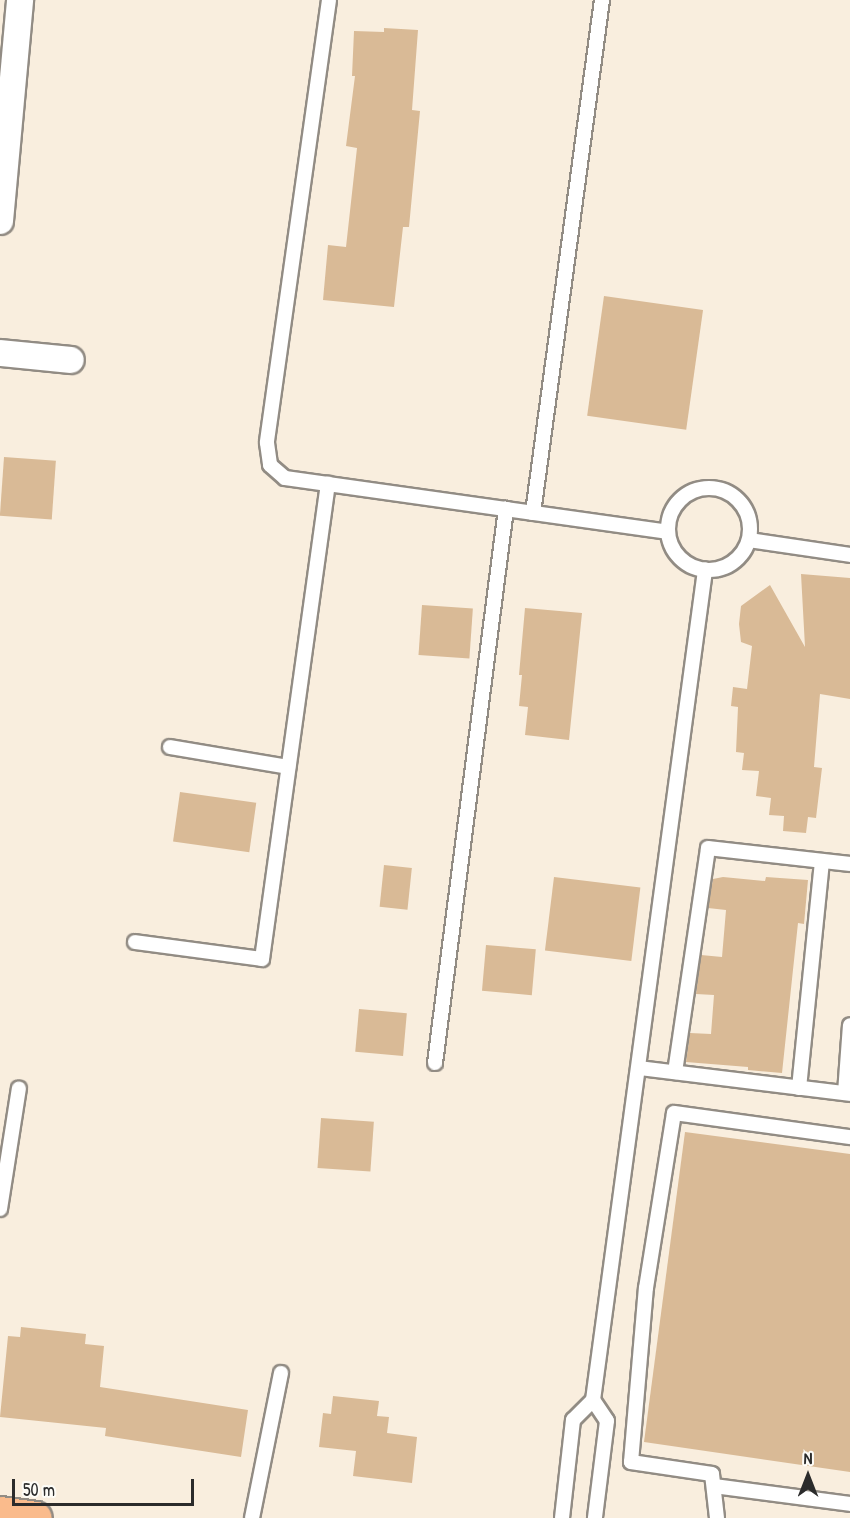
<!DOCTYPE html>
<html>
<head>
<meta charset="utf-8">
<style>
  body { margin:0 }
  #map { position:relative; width:850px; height:1518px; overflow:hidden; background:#f9eede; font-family:"Patrick Hand",sans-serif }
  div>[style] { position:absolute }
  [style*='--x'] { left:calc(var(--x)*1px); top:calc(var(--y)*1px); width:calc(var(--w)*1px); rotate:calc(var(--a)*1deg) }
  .building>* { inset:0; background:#d9ba96; transform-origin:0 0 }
  .roads { filter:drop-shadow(2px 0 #928c84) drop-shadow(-2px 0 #928c84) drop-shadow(0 2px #928c84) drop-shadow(0 -2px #928c84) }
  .lane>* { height:14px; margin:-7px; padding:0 7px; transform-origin:7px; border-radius:7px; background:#fff }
  .lane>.ring { margin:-7px; padding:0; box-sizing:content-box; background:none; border:14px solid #fff; border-radius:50% }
  .street>* { height:26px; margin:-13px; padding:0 13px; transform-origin:13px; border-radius:13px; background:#fff }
  .highway>* { height:33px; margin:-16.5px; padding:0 16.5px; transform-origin:16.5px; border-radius:16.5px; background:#fabb8c }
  span { translate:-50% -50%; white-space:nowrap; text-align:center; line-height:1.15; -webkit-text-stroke:6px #fdfcf7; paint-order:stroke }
  .north { position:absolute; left:778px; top:1446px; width:60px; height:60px; -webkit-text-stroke:4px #fdfcf7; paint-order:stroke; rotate:0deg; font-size:16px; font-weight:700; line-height:24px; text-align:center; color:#2b2b2b }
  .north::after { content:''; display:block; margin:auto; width:21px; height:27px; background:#2b2b2b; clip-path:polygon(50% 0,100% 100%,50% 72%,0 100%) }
  .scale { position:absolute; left:12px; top:1479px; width:182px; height:27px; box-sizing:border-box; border:3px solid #2b2b2b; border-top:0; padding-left:8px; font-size:18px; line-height:21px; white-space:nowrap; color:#2b2b2b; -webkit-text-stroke:4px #fdfcf7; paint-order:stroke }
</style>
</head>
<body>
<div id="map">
  <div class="building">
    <i style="clip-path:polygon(384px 28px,418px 30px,412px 110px,420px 111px,409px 227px,403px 227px,394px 307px,323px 300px,328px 245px,346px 247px,357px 148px,346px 146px,355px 76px,352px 76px,354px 31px,384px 32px)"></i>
    <i style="left:604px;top:296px;width:100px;height:121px;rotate:8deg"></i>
    <i style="left:4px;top:457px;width:52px;height:59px;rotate:4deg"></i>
    <i style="clip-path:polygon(801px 574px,850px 578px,850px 699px,820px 694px,814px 767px,822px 768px,816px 818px,808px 817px,806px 833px,783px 831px,784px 816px,769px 815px,771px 798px,756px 796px,759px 771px,742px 770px,744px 753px,736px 752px,738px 707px,731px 706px,733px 687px,747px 689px,752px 646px,741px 642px,739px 624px,741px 606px,770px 585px,805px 647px)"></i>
    <i style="left:422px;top:605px;width:51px;height:50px;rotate:4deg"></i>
    <i style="clip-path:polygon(525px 608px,582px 613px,569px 740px,525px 735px,528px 707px,519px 706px,522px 675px,519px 675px)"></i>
    <i style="left:180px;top:792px;width:77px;height:50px;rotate:8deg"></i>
    <i style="left:384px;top:865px;width:28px;height:42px;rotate:6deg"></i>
    <i style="left:554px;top:877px;width:87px;height:74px;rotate:7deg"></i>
    <i style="clip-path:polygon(723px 877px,765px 881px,766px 877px,808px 880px,804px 924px,798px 923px,782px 1073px,748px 1070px,748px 1067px,686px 1062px,690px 1033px,711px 1034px,714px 995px,696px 994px,701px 955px,722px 957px,726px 910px,708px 908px,713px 879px)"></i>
    <i style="left:486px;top:945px;width:50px;height:46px;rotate:5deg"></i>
    <i style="left:359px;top:1009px;width:48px;height:43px;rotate:5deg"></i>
    <i style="left:321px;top:1118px;width:53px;height:50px;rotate:4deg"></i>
    <i style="clip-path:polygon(685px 1132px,850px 1154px,850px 1472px,644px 1442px)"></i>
    <i style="clip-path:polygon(21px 1327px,86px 1334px,85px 1344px,104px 1346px,100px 1387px,248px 1410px,241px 1457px,105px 1436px,106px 1428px,0 1417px,8px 1336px,20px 1337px)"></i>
    <i style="clip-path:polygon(333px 1396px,379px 1401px,377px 1416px,389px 1417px,387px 1433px,417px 1437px,412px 1483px,353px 1476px,356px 1451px,319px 1447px,323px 1413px,331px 1414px)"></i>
  </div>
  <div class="roads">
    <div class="lane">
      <i style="--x:329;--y:0;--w:447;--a:98"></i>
      <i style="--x:267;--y:443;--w:22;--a:82"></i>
      <i style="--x:270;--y:465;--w:20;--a:41"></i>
      <i style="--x:285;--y:478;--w:386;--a:8"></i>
      <i class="ring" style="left:668px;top:488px;width:68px;height:68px"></i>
      <i style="--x:533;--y:513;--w:518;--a:-82.34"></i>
      <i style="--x:749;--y:540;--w:102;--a:8.4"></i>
      <i style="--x:170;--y:747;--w:120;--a:9.6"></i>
      <i style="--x:135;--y:942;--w:128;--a:7.6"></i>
      <i style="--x:262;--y:959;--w:480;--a:-82.1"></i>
      <i style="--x:435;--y:1063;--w:559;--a:-82.7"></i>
      <i style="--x:639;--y:1068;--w:213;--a:7"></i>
      <i style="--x:675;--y:1072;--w:226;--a:-81.6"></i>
      <i style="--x:708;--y:848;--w:143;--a:6.4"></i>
      <i style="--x:799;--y:1088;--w:228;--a:-84.2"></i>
      <i style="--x:845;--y:1093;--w:68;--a:-85.8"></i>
      <i style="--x:0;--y:1209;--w:122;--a:-81.1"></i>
      <i style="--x:593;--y:1400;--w:25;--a:56"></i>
      <i style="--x:607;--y:1421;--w:98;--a:97.1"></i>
      <i style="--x:714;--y:1486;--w:137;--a:7.5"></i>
      <i style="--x:252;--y:1518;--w:148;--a:-78.7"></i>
      <i style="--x:562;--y:1518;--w:99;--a:-83.6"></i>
      <i style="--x:573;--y:1420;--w:28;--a:-45"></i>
      <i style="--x:593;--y:1400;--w:838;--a:-82.31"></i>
      <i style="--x:717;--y:1518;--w:44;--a:-96.5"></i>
      <i style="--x:712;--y:1474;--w:82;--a:-171.6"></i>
      <i style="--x:631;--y:1462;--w:175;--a:-85.1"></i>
      <i style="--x:646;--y:1288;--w:177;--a:-80.9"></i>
      <i style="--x:674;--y:1113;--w:178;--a:7.8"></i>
    </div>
    <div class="street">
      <i style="--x:0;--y:221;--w:222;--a:-84.8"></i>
      <i style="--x:0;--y:353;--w:71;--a:5.6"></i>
    </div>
    <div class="highway">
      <i style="--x:0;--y:1513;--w:35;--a:8"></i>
    </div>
  </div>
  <div class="north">N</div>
  <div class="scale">50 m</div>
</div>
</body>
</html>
